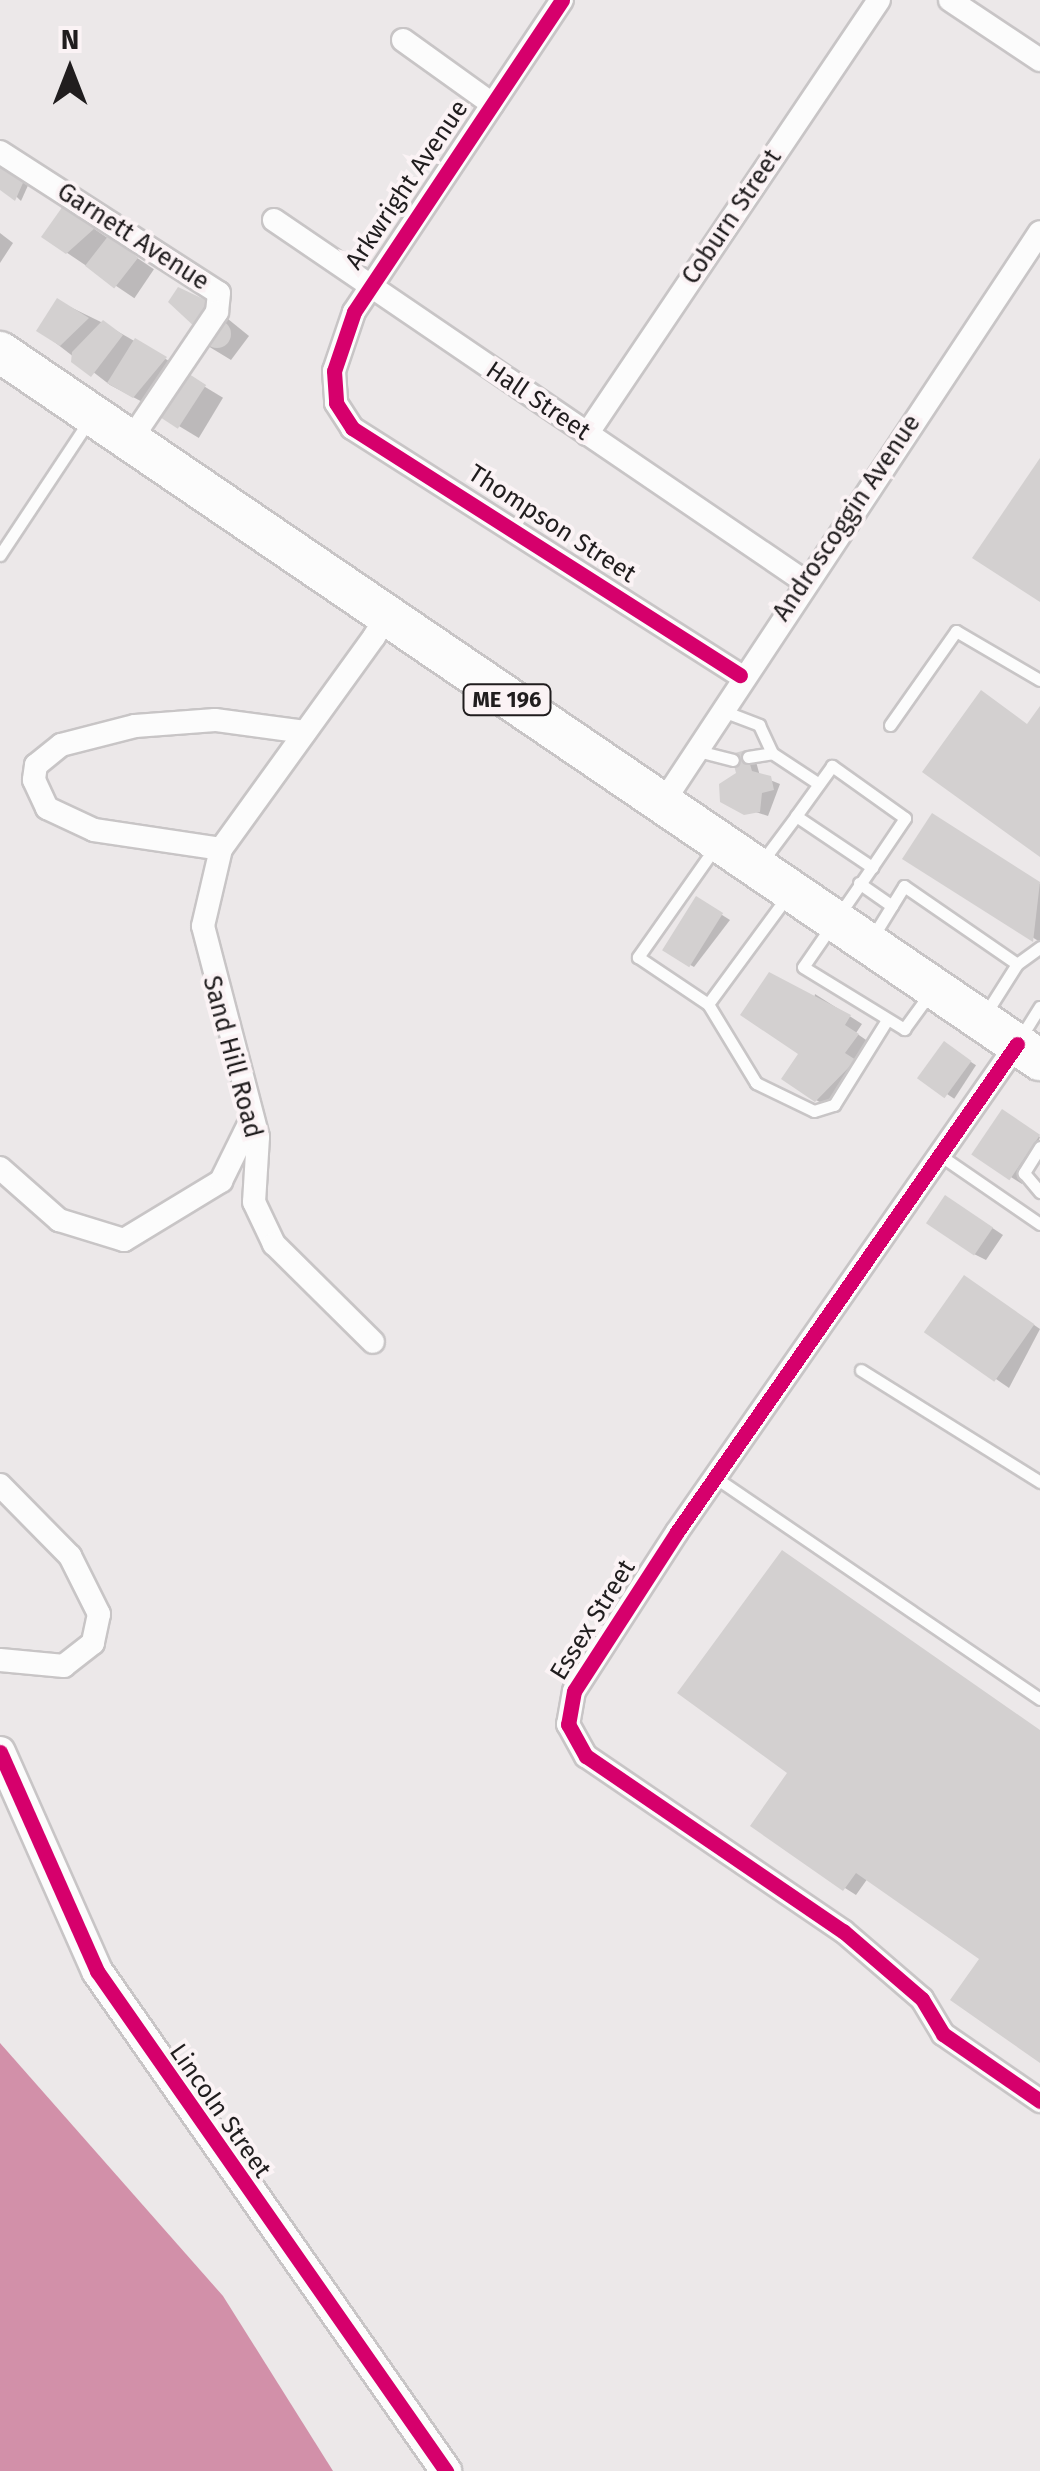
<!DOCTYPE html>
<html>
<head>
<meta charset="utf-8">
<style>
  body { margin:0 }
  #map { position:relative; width:1040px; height:2471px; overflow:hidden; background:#ece8e9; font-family:"Fira Sans",sans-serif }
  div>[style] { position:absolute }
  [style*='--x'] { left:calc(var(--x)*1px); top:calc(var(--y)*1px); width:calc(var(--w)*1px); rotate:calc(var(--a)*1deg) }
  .water>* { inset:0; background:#d290a9 }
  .shadow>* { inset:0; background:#0003; transform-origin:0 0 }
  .building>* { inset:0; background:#d3d0d0; transform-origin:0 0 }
  .round { border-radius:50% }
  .roads { filter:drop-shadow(2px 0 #c8c5c6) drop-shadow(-2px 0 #c8c5c6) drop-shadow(0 2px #c8c5c6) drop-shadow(0 -2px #c8c5c6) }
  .lane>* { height:11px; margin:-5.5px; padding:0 5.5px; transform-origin:5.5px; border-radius:5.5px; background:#fcfcfc }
  .street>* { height:22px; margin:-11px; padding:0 11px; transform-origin:11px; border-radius:11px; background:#fcfcfc }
  .secondary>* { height:30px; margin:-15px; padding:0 15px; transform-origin:15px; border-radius:15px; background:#fcfcfc }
  .highway>* { height:40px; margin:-20px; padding:0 20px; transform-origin:20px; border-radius:20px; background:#fcfcfc }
  .cycleway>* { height:15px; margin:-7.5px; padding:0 7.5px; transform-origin:7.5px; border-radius:7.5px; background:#d6006c }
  span { translate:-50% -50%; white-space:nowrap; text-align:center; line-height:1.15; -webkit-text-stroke:8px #fbf3f5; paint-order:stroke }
  .shield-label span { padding:2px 8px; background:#fbf3f5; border:2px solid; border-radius:8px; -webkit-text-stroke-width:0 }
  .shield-label { font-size:22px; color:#201d1e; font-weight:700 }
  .street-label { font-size:25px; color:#201d1e }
  .north { position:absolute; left:20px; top:20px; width:100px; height:100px; -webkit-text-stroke:8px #fbf3f5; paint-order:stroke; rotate:0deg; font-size:28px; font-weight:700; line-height:40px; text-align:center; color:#201d1e }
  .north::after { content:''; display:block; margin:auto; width:35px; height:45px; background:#201d1e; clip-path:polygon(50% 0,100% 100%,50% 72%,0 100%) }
</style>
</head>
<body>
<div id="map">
  <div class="water">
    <i style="clip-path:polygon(0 2043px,223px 2296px,333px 2471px,0 2471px)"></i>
  </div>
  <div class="shadow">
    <i style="clip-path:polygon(0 166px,30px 181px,21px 201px,0 181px)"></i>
    <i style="left:81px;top:220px;width:88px;height:35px;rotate:34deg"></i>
    <i style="clip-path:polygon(0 233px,13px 243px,0 263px)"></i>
    <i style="clip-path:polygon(58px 301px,103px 323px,183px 369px,152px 407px,110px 385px,39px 330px)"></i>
    <i style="clip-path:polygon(212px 306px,249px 336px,231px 360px,203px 343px)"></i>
    <i style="left:187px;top:376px;width:42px;height:47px;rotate:31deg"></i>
    <i style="clip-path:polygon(734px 756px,755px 758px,760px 776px,780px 784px,768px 816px,722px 801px,739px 774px)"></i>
    <i style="clip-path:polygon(944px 823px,1040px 884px,1040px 942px,906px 858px)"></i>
    <i style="clip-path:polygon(697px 899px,730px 920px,694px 967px,685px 962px)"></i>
    <i style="clip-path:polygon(815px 994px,862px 1024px,856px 1033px,869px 1042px,856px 1062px,866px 1069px,829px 1107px,816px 1100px,802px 1053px)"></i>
    <i style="left:945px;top:1045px;width:37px;height:40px;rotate:33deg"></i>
    <i style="clip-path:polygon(1011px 1117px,1040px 1137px,1022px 1184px,975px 1154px)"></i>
    <i style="clip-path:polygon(958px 1205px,1003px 1235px,986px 1260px,974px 1254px)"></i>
    <i style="clip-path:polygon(976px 1285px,1040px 1329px,1009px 1388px,928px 1332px)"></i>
    <i style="clip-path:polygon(1040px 1732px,1040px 2060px,983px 1958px,868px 1878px,856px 1895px,845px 1888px,790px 1773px)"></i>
  </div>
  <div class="building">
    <i style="clip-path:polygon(0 161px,26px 176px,15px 201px,0 190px)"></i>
    <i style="clip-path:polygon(63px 206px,95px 228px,66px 254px,41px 237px)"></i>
    <i style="left:109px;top:235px;width:37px;height:39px;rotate:38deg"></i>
    <i style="clip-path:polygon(178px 287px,214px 304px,197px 329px,168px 302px)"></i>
    <i style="clip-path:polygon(57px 298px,89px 318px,60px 346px,36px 331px)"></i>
    <i style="clip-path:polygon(103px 320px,123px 335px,91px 377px,71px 362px,72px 352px)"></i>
    <i class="round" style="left:203px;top:320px;width:28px;height:28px"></i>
    <i style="clip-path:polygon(135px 338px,167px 357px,133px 398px,107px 383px)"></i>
    <i style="left:186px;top:372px;width:24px;height:52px;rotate:33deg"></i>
    <i style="clip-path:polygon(1040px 458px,1040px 602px,972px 558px)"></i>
    <i style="clip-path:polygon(981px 690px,1027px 724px,1040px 706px,1040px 857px,922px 772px)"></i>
    <i style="clip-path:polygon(746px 750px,752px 771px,771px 776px,774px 790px,762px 793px,760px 812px,744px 815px,720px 802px,719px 784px,736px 773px,731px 754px)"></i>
    <i style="clip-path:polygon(932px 813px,1040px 882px,1033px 942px,902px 859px)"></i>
    <i style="left:696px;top:896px;width:32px;height:64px;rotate:32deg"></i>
    <i style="clip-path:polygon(769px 972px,851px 1015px,845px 1025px,859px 1034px,845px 1053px,856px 1060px,815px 1102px,781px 1079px,798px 1054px,740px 1015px)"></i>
    <i style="left:944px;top:1041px;width:34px;height:46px;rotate:36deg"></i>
    <i style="left:1002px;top:1109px;width:46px;height:55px;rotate:34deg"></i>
    <i style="left:945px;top:1195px;width:58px;height:34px;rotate:34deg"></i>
    <i style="left:964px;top:1275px;width:86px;height:70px;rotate:35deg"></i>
    <i style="clip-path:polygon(782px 1550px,1040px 1730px,1040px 2063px,950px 2000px,979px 1959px,856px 1873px,843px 1891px,750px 1826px,787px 1773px,677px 1693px)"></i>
  </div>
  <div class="roads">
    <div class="lane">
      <i style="--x:0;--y:555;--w:159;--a:-56.5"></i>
      <i style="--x:723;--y:711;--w:39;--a:21"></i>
      <i style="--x:759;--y:725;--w:31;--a:65"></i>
      <i style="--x:890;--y:725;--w:115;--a:-54.9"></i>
      <i style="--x:956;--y:631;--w:97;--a:30.3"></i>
      <i style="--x:694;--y:750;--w:40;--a:14.4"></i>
      <i style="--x:748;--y:757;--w:24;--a:-9"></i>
      <i style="--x:772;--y:753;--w:56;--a:33.4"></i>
      <i style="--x:716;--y:846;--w:136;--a:125.1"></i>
      <i style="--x:638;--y:957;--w:84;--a:33.9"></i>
      <i style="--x:708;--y:1004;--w:135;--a:-53.7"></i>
      <i style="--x:761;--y:863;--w:59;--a:-53.3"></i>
      <i style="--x:796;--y:816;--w:92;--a:33.9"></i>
      <i style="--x:872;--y:867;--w:59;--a:-56"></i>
      <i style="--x:905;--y:818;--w:90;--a:-144.5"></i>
      <i style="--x:832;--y:766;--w:62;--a:125.8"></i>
      <i style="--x:872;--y:867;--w:121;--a:124.6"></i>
      <i style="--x:803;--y:967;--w:119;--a:31.5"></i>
      <i style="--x:904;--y:1029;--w:46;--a:-53.9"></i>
      <i style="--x:859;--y:883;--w:40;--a:34.9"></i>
      <i style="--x:872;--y:938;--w:61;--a:-58.4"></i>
      <i style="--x:904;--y:886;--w:137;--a:34.6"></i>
      <i style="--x:1017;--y:964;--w:58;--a:122.3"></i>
      <i style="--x:1017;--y:964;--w:29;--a:-36"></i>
      <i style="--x:708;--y:1004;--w:92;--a:58.7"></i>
      <i style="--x:756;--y:1083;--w:64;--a:25.8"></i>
      <i style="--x:814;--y:1111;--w:21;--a:-17"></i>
      <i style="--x:834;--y:1105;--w:100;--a:-58.1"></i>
      <i style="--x:1019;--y:1040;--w:39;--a:-58"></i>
      <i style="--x:1040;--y:1147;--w:31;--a:122"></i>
      <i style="--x:1024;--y:1173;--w:25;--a:50"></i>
      <i style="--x:941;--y:1156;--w:120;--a:34.5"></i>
      <i style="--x:861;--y:1370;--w:211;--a:32"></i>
      <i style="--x:716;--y:1478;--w:392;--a:34.3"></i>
    </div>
    <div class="street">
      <i style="--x:562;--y:0;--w:375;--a:123.7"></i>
      <i style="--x:354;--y:312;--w:62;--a:108.7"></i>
      <i style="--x:334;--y:371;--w:32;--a:86"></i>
      <i style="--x:336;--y:403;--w:30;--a:57"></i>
      <i style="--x:352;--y:428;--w:460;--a:32.5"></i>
      <i style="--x:950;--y:0;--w:108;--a:33.7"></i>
      <i style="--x:403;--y:40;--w:110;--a:35.7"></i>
      <i style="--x:0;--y:152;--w:260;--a:32.8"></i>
      <i style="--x:219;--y:293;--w:19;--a:96"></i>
      <i style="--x:217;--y:312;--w:156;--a:124"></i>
      <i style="--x:274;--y:220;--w:641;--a:34.26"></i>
      <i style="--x:587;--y:434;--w:523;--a:-56.07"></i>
      <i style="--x:305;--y:732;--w:91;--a:-172.4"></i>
      <i style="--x:215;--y:720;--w:80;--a:175.7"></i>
      <i style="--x:135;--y:726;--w:76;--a:165.6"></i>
      <i style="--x:61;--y:745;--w:32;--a:141"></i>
      <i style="--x:36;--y:765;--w:15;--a:98"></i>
      <i style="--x:34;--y:780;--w:31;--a:65"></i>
      <i style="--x:47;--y:808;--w:52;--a:25.1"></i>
      <i style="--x:94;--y:830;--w:128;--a:8.5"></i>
      <i style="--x:221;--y:849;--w:261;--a:-54.2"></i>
      <i style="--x:374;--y:637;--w:24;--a:-60"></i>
      <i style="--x:660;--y:807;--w:689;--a:-56.54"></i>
      <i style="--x:221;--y:849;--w:79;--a:103.2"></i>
      <i style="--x:203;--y:926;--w:218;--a:75.4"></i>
      <i style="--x:258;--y:1137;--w:65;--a:93.5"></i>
      <i style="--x:254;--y:1202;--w:47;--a:64.5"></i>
      <i style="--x:274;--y:1244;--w:139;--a:44.7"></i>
      <i style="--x:1017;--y:1044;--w:595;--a:124.87"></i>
      <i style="--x:677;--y:1532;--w:189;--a:122.9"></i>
      <i style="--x:574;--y:1691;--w:34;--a:100"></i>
      <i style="--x:568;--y:1724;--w:37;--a:61"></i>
      <i style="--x:586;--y:1756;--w:311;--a:34.3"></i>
      <i style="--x:843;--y:1931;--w:104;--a:40.7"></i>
      <i style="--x:922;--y:1999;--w:41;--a:59"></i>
      <i style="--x:943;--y:2034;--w:118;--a:34.6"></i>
      <i style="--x:0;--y:1168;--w:79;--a:41.4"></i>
      <i style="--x:59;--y:1220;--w:68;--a:17.1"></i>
      <i style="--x:124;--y:1240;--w:114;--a:-31.3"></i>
      <i style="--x:221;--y:1181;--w:70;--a:-63.8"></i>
      <i style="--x:0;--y:1485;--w:100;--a:45.4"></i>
      <i style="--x:70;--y:1556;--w:65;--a:63.4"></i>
      <i style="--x:99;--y:1614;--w:30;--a:102"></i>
      <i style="--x:93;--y:1643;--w:37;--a:142"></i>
      <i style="--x:64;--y:1666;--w:64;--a:-174.6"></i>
    </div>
    <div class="secondary">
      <i style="--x:0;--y:1752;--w:240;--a:66.1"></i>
      <i style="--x:97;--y:1971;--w:610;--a:55.08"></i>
    </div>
    <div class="highway">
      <i style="--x:0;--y:352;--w:1258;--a:34.25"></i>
    </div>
  </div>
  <div class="cycleway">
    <i style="--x:562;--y:0;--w:375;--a:123.7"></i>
    <i style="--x:354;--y:312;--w:62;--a:108.7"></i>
    <i style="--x:334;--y:371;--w:32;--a:86"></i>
    <i style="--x:336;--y:403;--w:30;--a:57"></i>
    <i style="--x:352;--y:428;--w:460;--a:32.5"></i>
    <i style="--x:1017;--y:1044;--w:595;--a:124.87"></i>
    <i style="--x:677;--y:1532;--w:189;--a:122.9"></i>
    <i style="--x:574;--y:1691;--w:34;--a:100"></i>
    <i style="--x:568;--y:1724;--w:37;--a:61"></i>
    <i style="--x:586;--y:1756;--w:311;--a:34.3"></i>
    <i style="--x:843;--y:1931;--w:104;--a:40.7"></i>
    <i style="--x:922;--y:1999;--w:41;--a:59"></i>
    <i style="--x:943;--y:2034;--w:118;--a:34.6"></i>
    <i style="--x:0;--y:1752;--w:240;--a:66.1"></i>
    <i style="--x:97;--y:1971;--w:610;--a:55.08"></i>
  </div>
  <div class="shield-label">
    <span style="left:507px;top:700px">ME 196</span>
  </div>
  <div class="street-label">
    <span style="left:407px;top:185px;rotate:-56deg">Arkwright Avenue</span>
    <span style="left:732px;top:217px;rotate:-56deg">Coburn Street</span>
    <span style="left:133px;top:237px;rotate:33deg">Garnett Avenue</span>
    <span style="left:538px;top:401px;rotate:34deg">Hall Street</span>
    <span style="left:847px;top:518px;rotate:-56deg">Androscoggin Avenue</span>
    <span style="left:552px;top:524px;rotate:33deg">Thompson Street</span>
    <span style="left:232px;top:1057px;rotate:75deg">Sand Hill Road</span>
    <span style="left:593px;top:1620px;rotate:-58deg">Essex Street</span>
    <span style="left:220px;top:2111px;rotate:55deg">Lincoln Street</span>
  </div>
  <div class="north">N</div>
</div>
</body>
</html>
